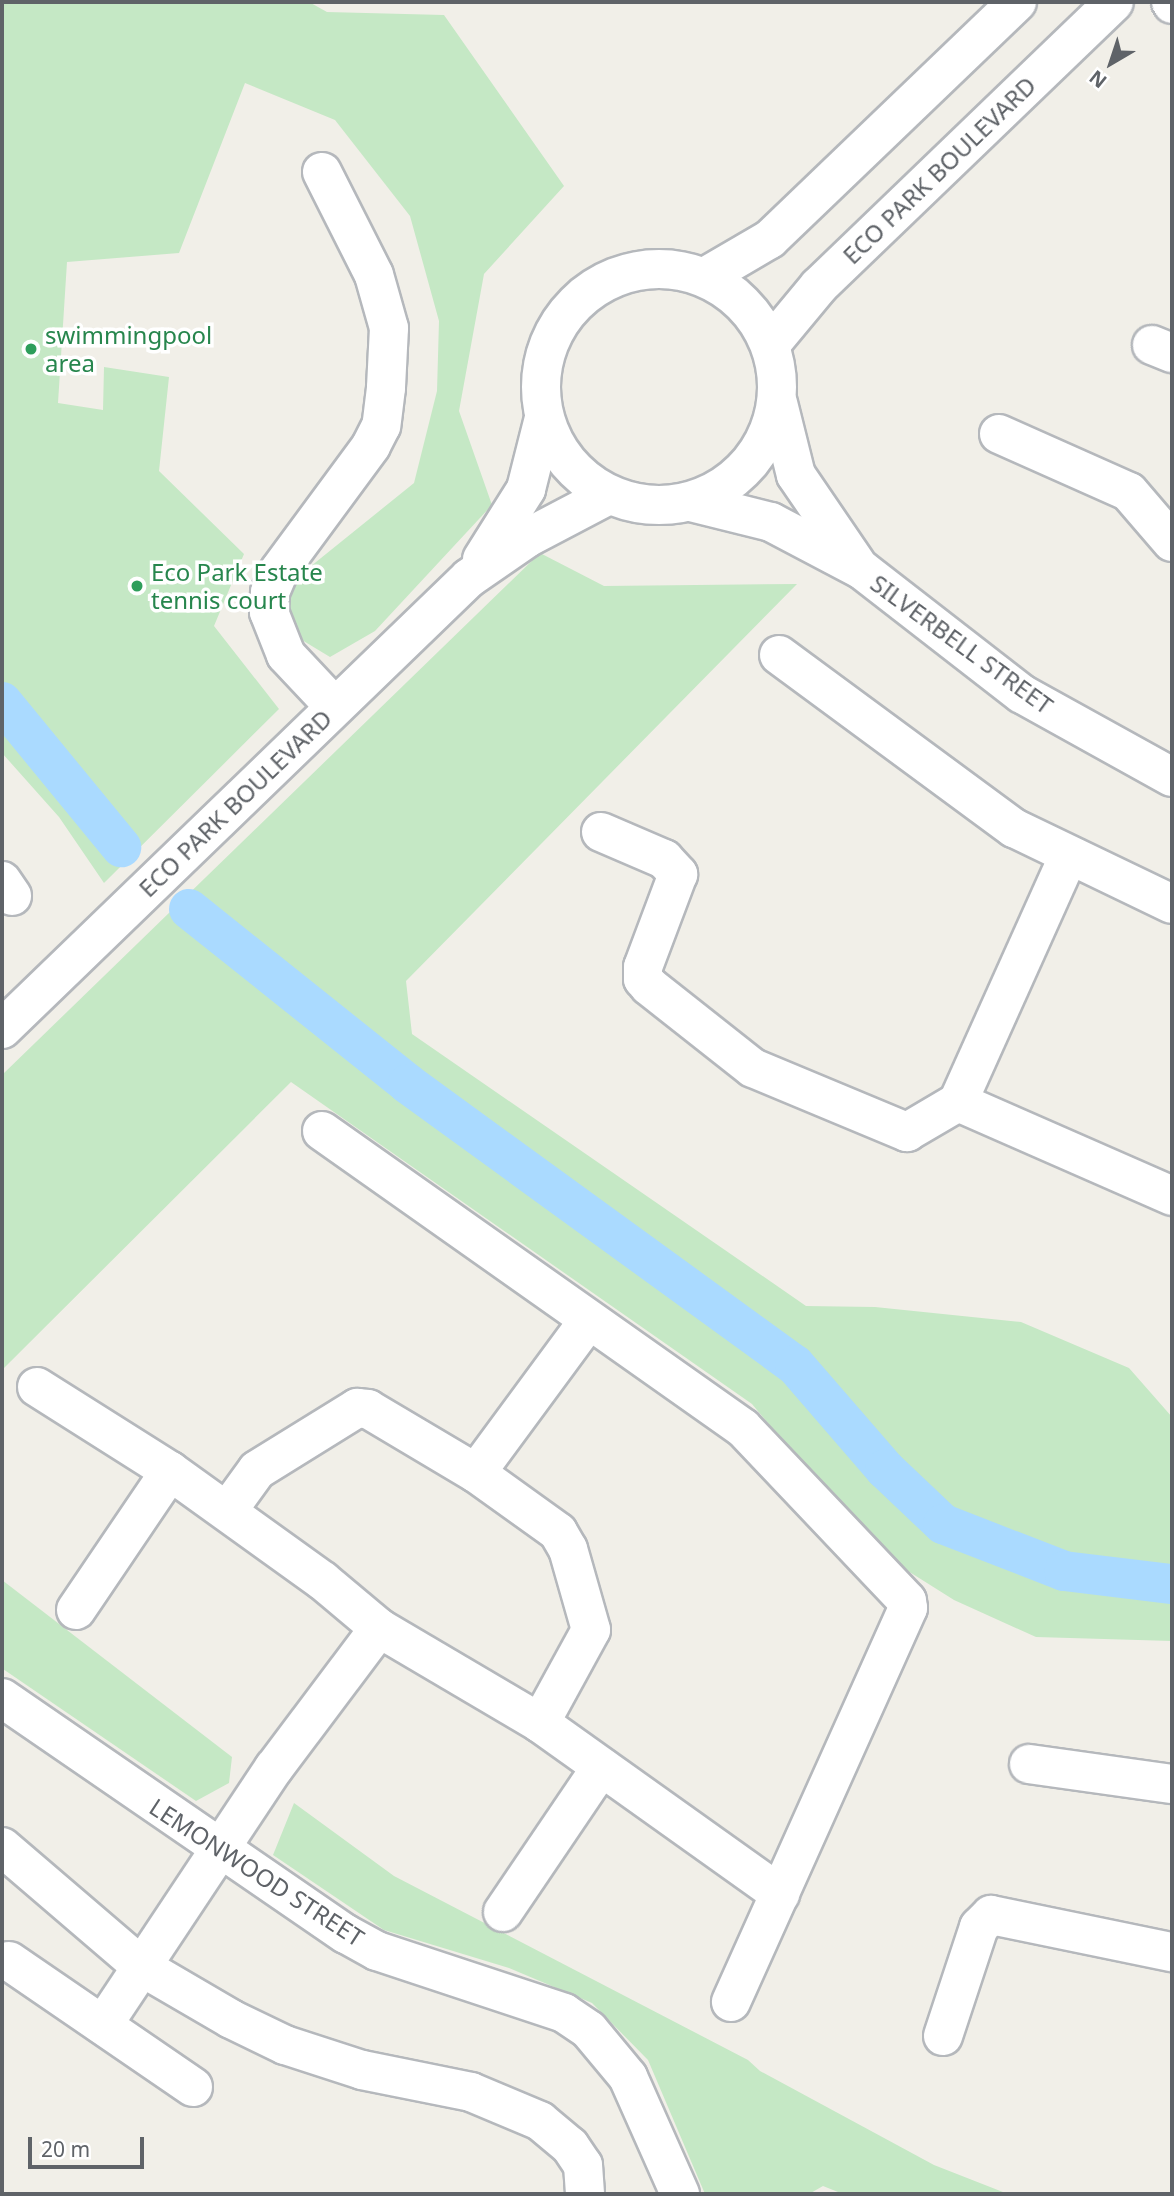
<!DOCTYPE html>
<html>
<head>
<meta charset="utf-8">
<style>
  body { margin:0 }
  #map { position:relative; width:1174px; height:2196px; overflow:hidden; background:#f1efe8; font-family:"Noto Sans",sans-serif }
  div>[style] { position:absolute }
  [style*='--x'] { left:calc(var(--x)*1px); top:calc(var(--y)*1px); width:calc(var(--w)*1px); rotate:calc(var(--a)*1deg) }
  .green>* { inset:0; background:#c5e8c5 }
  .canal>* { height:40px; margin:-20px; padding:0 20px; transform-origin:20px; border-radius:20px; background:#aadaff }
  .roads { filter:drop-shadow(2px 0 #b5b8bc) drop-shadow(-2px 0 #b5b8bc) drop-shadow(0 2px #b5b8bc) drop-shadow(0 -2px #b5b8bc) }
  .minor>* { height:38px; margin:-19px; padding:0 19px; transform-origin:19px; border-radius:19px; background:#fff }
  .minor>.ring { margin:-19px; padding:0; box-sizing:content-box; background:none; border:38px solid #fff; border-radius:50% }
  .dots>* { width:19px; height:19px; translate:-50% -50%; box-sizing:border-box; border:4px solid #fff; border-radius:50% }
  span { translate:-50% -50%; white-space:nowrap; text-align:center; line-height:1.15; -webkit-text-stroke:7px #fff; paint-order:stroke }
  .street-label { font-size:24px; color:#5f6368 }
  .leisure-label { font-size:24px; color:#27864d }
  .left { translate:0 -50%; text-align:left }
  .frame { position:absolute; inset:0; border:4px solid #5f6368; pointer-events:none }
  .north { position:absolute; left:1076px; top:28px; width:70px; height:70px; -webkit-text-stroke:5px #fff; paint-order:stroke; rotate:219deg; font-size:19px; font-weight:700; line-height:28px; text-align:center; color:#5f6368 }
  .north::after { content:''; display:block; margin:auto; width:24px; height:32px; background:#5f6368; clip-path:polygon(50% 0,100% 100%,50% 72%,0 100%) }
  .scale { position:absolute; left:28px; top:2137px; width:116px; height:32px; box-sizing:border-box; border:4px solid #5f6368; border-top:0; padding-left:9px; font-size:21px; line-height:24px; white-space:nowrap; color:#5f6368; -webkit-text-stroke:5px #fff; paint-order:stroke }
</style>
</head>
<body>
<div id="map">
  <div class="green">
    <i style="clip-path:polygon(2px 2px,309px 2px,327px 12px,444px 15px,564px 186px,484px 274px,459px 411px,492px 505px,375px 631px,330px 657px,287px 631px,290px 583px,414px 483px,437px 391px,439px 321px,410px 216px,335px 120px,245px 83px,179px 253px,67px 262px,58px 403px,103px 410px,104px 367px,169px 377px,159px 471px,244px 554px,214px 626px,279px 709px,104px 883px,59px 817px,2px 753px)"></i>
    <i style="clip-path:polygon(540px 553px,604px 586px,797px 584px,406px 981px,412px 1034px,806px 1306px,875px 1307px,1021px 1322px,1129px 1368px,1172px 1417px,1172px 1641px,1036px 1637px,954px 1600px,873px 1549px,752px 1404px,291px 1082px,2px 1370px,2px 1075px)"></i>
    <i style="clip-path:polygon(2px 1580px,232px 1757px,229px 1783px,196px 1801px,3px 1669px)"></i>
    <i style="clip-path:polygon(294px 1803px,394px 1876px,748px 2060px,760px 2071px,934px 2165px,1008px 2194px,843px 2194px,823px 2186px,809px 2194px,705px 2194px,648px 2060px,592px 2003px,509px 1968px,384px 1930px,273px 1855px)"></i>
  </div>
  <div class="canal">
    <i style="--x:2;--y:702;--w:188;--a:50.6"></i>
    <i style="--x:189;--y:909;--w:280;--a:38.6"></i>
    <i style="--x:408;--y:1084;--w:478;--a:36"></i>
    <i style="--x:795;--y:1365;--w:138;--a:49.1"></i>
    <i style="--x:885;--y:1469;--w:80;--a:43.5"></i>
    <i style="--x:943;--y:1524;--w:130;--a:21.2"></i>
    <i style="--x:1064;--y:1571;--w:109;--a:6.9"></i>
  </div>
  <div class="roads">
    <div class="minor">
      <i style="--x:1171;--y:2;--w:2;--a:63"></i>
      <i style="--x:322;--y:172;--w:115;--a:63.2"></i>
      <i style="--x:374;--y:275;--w:55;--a:74.2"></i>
      <i style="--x:389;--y:328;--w:60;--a:92.9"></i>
      <i style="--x:386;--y:388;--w:38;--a:97"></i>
      <i style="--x:381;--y:426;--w:22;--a:117"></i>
      <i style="--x:371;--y:446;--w:155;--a:126.4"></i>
      <i style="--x:279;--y:571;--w:23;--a:113"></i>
      <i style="--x:270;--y:592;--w:20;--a:93"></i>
      <i style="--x:269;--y:612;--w:46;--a:68.4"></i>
      <i style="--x:286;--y:655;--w:71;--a:46.7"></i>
      <i class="ring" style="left:541px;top:269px;width:198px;height:198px"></i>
      <i style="--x:705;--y:277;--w:75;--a:-30.3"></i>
      <i style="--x:770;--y:239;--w:342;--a:-43.8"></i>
      <i style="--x:770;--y:345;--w:77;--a:-50.3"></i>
      <i style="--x:819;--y:286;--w:409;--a:-43.9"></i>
      <i style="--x:1152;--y:345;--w:22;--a:22"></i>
      <i style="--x:778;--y:403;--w:74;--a:76"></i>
      <i style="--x:796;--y:475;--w:107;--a:55.7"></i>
      <i style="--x:999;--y:434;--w:142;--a:24"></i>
      <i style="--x:1129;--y:492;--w:66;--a:49.3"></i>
      <i style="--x:691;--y:502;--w:82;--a:14"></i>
      <i style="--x:771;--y:522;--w:103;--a:27.8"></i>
      <i style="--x:862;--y:570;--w:202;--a:37.8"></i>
      <i style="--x:1022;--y:694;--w:171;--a:29"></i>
      <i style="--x:482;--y:559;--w:83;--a:-57.8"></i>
      <i style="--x:526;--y:489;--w:73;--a:-75.8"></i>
      <i style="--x:779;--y:655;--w:292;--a:36.4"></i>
      <i style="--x:1014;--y:828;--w:175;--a:25.7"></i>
      <i style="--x:601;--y:832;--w:69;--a:23.2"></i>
      <i style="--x:664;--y:859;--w:21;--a:47"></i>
      <i style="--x:678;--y:874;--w:99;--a:110.6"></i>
      <i style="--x:643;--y:967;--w:12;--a:90"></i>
      <i style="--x:643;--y:979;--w:9;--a:49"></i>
      <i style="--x:649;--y:986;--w:132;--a:38.3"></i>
      <i style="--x:753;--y:1068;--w:167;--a:22.6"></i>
      <i style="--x:907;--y:1132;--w:59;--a:-30.5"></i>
      <i style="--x:958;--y:1102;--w:269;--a:-65.8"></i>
      <i style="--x:2;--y:881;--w:18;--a:56"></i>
      <i style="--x:2;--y:1029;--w:649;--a:-44"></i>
      <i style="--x:469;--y:578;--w:70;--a:-34.6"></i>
      <i style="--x:527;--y:538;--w:93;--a:-27.7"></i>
      <i style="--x:958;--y:1102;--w:234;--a:23.7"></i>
      <i style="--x:322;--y:1131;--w:515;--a:35.2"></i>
      <i style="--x:743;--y:1428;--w:238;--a:46.5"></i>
      <i style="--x:907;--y:1601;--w:7;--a:82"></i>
      <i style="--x:908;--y:1608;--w:432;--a:114.2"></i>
      <i style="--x:37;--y:1387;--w:157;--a:32.3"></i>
      <i style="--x:476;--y:1473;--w:190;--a:-53.6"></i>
      <i style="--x:228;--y:1510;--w:49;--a:-54.1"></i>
      <i style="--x:257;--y:1470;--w:118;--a:-31.8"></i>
      <i style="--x:357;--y:1408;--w:11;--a:5"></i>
      <i style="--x:368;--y:1409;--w:126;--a:30.7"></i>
      <i style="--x:476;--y:1473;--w:101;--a:35.7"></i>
      <i style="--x:558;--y:1532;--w:20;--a:60"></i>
      <i style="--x:568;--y:1549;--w:84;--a:74.1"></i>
      <i style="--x:591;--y:1630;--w:106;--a:118.7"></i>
      <i style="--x:76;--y:1610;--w:168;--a:-55.9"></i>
      <i style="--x:170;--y:1471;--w:188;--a:35.7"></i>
      <i style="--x:323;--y:1581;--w:73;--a:40"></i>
      <i style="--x:379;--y:1628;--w:187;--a:30.5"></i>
      <i style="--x:540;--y:1723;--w:295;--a:35.5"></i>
      <i style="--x:2;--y:1698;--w:417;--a:34.5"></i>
      <i style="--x:346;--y:1934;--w:35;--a:29"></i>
      <i style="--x:377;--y:1951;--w:197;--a:18.3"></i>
      <i style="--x:564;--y:2013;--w:30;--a:34"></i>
      <i style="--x:589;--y:2030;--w:61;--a:50.3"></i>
      <i style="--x:628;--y:2077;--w:128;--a:66"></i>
      <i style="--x:1029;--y:1764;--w:144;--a:8"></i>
      <i style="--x:2;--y:1847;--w:184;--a:40.6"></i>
      <i style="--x:142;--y:1967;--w:103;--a:30.3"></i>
      <i style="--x:231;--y:2019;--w:60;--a:25.7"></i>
      <i style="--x:285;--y:2045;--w:81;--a:18"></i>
      <i style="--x:362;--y:2070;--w:111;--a:11.4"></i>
      <i style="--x:471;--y:2092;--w:75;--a:22.8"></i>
      <i style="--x:540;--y:2121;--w:39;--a:40"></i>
      <i style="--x:570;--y:2146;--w:23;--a:56"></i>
      <i style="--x:583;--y:2165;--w:29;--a:86"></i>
      <i style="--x:503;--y:1912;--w:175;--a:-55.9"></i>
      <i style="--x:9;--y:1961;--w:223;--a:34.4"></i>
      <i style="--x:103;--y:2025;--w:309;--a:-56.4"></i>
      <i style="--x:274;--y:1768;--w:175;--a:-53.1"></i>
      <i style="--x:943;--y:2036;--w:115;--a:-71.7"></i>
      <i style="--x:979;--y:1927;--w:17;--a:-45"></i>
      <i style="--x:991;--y:1915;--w:185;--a:11.6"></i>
    </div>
  </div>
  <div class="dots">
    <i style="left:31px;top:349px;background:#2e9e5b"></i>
    <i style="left:137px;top:586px;background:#2e9e5b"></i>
  </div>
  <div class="street-label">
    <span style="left:939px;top:170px;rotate:-44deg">ECO PARK BOULEVARD</span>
    <span style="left:962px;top:644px;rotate:36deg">SILVERBELL STREET</span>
    <span style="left:235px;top:803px;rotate:-44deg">ECO PARK BOULEVARD</span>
    <span style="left:257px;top:1872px;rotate:33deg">LEMONWOOD STREET</span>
  </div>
  <div class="leisure-label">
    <span class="left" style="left:45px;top:349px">swimmingpool<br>area</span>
    <span class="left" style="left:151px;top:586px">Eco Park Estate<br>tennis court</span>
  </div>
  <div class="frame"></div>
  <div class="north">N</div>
  <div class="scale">20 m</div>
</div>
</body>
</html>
